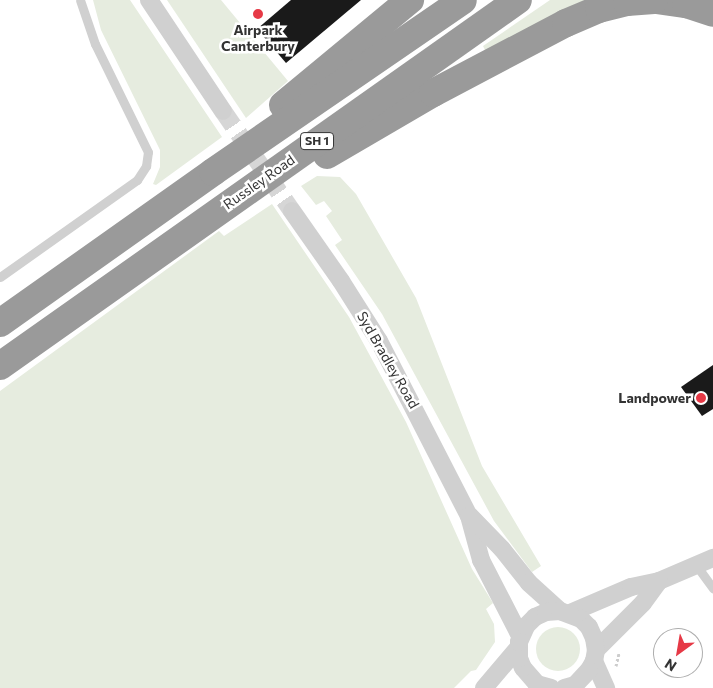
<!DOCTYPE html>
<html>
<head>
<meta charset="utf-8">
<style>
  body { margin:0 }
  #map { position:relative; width:713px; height:688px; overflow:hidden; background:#fff; font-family:Commissioner,sans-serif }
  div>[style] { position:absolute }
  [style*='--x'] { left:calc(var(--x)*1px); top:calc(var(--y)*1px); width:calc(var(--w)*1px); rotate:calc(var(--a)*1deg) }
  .green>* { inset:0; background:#e6ecdf }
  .round { border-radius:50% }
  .building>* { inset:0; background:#1a1a1a }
  .street-tunnel>* { height:18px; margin-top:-9px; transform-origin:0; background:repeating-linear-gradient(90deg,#d6d6d6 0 18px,transparent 0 27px) }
  .path>* { height:3px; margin-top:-1.5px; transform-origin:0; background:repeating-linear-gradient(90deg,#cdcdcd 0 2.5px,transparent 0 5px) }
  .lane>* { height:9px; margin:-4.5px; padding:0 4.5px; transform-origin:4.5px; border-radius:4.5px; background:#d0d0d0 }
  .street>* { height:18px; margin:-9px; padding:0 9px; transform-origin:9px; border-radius:9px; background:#d0d0d0 }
  .highway>* { height:28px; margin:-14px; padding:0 14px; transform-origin:14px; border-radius:14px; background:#9a9a9a }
  .dots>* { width:14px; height:14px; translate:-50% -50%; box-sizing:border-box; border:2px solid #fff; border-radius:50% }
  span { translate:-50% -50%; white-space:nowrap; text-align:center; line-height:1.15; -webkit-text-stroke:5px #fff; paint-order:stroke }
  .shield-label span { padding:1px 4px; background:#fff; border:1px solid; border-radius:4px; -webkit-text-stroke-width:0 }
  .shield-label { font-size:12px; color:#333; font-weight:700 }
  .poi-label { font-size:14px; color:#333; font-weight:700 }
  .right { translate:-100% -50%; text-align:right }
  .street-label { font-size:14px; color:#333 }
  .north { position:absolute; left:653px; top:628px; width:50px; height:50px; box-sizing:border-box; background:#fff; border:1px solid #adadad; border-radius:50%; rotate:212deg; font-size:14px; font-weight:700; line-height:20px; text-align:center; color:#333 }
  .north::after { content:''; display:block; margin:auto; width:18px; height:22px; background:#e63946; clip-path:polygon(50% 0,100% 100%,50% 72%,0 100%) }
</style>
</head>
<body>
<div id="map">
  <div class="green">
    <i style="clip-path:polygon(93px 0,130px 0,222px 137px,156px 185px,153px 184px,160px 167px,160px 150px,101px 30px)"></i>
    <i style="clip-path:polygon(167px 0,221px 0,288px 81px,246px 118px)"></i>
    <i style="clip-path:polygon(550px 0,599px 0,487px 54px,483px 46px)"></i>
    <i style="clip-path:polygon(317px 176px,340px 177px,356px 194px,416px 298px,482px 466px,541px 566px,532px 572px,494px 521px,382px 314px,335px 245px,342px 240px,326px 216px,332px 211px,324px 201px,316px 205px,301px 186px)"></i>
    <i style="clip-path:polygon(272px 204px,349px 317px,406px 422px,472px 569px,493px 603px,486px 609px,494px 624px,495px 642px,476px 670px,471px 671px,454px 688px,0 688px,0 391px,219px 231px,224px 236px)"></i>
    <i class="round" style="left:536px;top:627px;width:44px;height:44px"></i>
  </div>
  <div class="building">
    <i style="clip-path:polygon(291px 0,361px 0,286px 63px,257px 29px)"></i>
    <i style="clip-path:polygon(713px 365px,713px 409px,702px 416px,681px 387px)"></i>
  </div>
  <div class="street-tunnel">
    <i style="--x:223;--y:111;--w:121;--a:55.4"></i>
  </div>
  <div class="path">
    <i style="--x:616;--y:666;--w:13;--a:-77"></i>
  </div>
  <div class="lane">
    <i style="--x:0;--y:277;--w:168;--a:-35.3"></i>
    <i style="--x:137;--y:180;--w:17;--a:-57"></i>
    <i style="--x:146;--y:166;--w:14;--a:-82"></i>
    <i style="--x:148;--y:152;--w:120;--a:-116.1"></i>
    <i style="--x:95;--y:44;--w:46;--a:-108.8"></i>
    <i style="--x:696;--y:565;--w:29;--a:54"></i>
  </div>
  <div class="street">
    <i style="--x:149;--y:0;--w:133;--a:56.3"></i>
    <i style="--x:292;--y:211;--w:85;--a:55"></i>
    <i style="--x:341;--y:281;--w:71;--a:57.7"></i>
    <i style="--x:379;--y:341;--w:197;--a:62.8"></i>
    <i style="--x:469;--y:516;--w:46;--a:74.7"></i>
    <i style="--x:481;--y:560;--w:85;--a:62.8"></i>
    <i style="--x:470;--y:516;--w:46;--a:45.9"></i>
    <i style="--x:502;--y:549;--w:43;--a:51.5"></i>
    <i style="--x:529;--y:583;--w:42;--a:42.1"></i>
    <i style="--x:570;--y:613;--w:66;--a:-23.1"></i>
    <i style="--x:631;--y:587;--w:29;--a:-12"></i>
    <i style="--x:659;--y:581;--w:59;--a:-23.1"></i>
    <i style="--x:596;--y:650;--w:66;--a:-45"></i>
    <i style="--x:643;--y:603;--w:27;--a:-54"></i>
    <i style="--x:594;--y:661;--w:30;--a:66"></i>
    <i style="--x:484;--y:688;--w:52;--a:-49.6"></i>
    <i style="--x:551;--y:688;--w:15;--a:-164"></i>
    <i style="--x:537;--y:684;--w:21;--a:-131"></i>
    <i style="--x:523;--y:668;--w:11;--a:-112"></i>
    <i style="--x:519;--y:658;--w:16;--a:-90"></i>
    <i style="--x:519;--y:642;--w:17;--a:-66"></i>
    <i style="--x:526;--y:626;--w:13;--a:-45"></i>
    <i style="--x:535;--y:617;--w:12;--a:-24"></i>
    <i style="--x:546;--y:612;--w:14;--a:-4"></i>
    <i style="--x:560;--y:611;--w:22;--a:21"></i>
    <i style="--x:581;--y:619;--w:11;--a:45"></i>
    <i style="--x:589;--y:627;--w:12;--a:66"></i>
    <i style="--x:594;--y:638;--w:12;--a:81"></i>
    <i style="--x:596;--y:650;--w:11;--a:100"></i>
    <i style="--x:594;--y:661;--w:10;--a:119"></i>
    <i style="--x:589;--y:670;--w:21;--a:133"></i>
    <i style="--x:575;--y:685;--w:11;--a:165"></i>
  </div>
  <div class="highway">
    <i style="--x:656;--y:0;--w:30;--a:8"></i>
    <i style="--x:686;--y:4;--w:28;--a:18"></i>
    <i style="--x:283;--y:105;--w:165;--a:-39.6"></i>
    <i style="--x:327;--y:155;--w:123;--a:-30.3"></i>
    <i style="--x:433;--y:93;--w:150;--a:-27.8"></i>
    <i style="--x:566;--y:23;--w:36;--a:-23"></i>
    <i style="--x:599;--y:9;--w:29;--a:-14"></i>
    <i style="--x:627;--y:2;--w:27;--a:-4"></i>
    <i style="--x:0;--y:323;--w:261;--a:-35.3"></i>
    <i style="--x:213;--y:172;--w:303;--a:-34.5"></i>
    <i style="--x:0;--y:366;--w:634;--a:-35.24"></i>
  </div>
  <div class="dots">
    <i style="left:258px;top:14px;background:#e63946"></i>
    <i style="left:701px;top:398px;background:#e63946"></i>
  </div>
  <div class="shield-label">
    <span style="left:317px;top:141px">SH 1</span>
  </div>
  <div class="poi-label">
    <span style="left:258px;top:38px">Airpark<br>Canterbury</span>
    <span class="right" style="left:691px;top:398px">Landpower</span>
  </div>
  <div class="street-label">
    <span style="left:259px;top:182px;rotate:-35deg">Russley Road</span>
    <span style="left:388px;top:360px;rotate:60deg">Syd Bradley Road</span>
  </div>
  <div class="north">N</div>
</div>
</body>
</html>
